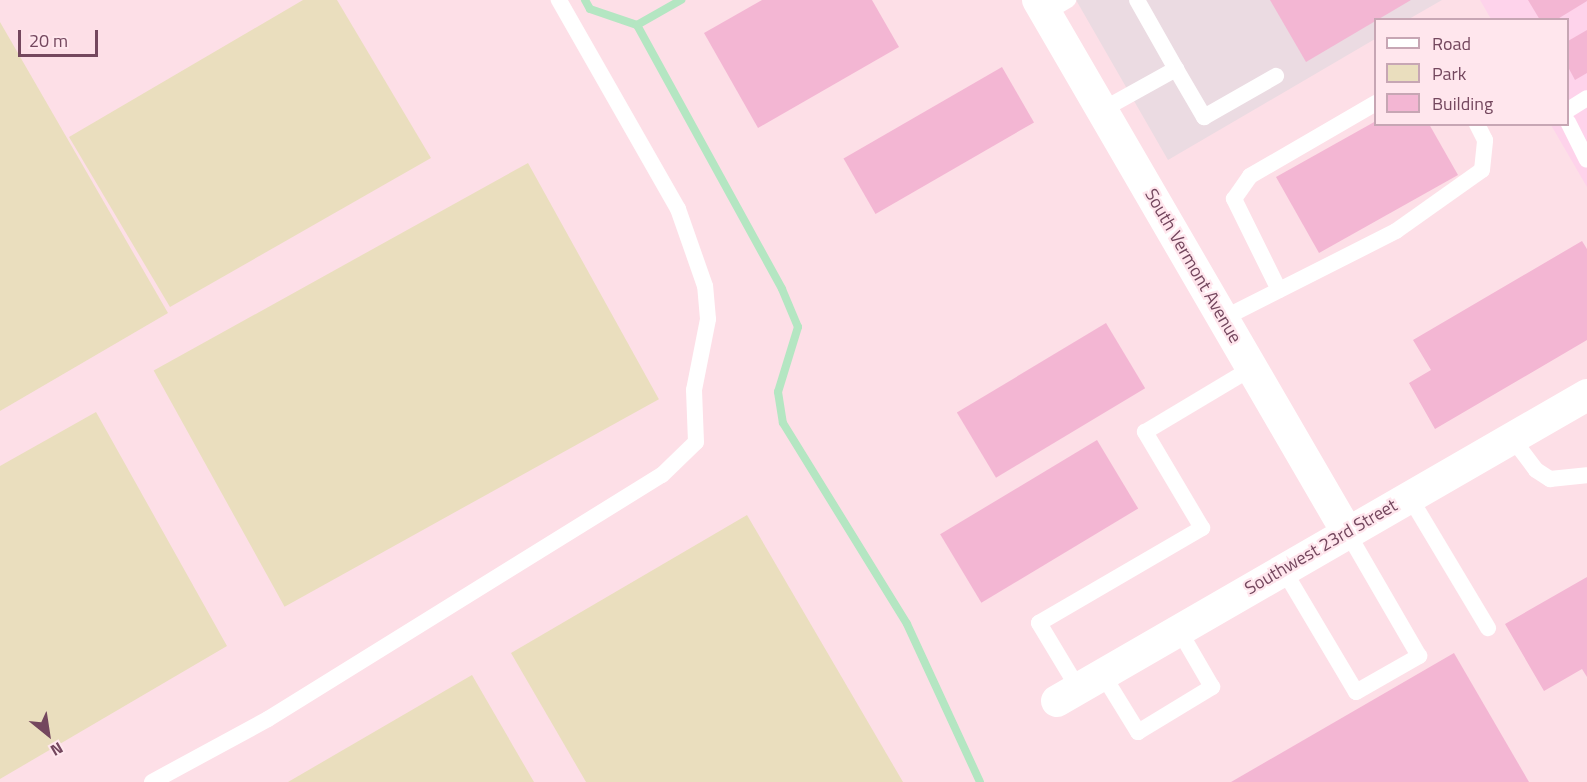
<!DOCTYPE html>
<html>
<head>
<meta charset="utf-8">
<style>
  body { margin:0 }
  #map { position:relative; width:1587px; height:782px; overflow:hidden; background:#fddfe7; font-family:"Titillium Web",sans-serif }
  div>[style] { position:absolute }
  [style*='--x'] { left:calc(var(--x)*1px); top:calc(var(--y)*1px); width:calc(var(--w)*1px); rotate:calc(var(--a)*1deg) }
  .commercial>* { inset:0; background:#fed3eb }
  .industrial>* { inset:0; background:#ebdbe2 }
  .green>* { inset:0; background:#eadebe; transform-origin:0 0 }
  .stream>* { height:8px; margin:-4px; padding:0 4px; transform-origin:4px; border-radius:4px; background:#b4e6c2 }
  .building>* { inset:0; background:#f3b6d3; transform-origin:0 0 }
  .lane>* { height:16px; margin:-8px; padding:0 8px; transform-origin:8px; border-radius:8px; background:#fff }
  .street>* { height:32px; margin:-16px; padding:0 16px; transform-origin:16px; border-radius:16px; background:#fff }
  span { translate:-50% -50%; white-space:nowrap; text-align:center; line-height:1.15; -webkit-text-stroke:4.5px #ffe6ed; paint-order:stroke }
  .street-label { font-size:18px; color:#74475e }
  .legend { position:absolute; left:1374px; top:18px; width:195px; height:108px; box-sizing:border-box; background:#ffe6ed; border:2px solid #c7a6b4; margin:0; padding:8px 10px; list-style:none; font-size:18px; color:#74475e }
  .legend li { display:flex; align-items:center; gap:12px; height:30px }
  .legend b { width:30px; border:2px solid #c7a6b4 }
  .north { position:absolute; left:18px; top:704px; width:60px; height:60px; -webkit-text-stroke:4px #ffe6ed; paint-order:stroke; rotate:150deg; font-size:16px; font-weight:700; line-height:24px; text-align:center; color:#74475e }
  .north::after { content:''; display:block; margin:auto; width:21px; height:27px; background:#74475e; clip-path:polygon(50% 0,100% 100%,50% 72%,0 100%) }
  .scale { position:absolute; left:18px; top:30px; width:80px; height:27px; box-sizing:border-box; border:3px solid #74475e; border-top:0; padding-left:8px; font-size:18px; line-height:21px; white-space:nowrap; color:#74475e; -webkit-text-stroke:4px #ffe6ed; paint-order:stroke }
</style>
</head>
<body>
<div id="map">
  <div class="commercial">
    <i style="clip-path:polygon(1480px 0,1587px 0,1587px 187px,1551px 125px,1568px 124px,1568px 20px,1491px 19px)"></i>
  </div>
  <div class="industrial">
    <i style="clip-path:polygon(1076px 0,1442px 0,1409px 19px,1376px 20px,1375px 39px,1168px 160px)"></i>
  </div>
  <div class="green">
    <i style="clip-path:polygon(303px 0,337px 0,431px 158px,170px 307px,69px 137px)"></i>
    <i style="clip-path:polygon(0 22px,168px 313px,0 411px)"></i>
    <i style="left:528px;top:163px;width:270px;height:428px;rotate:61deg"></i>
    <i style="clip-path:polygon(96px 412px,227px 646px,0 779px,0 466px)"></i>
    <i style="clip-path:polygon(747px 515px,903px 782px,586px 782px,511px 653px)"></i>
    <i style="clip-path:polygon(472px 675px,534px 782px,288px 782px)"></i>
  </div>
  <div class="stream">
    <i style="--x:585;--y:0;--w:10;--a:61"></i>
    <i style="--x:590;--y:9;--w:50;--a:18.8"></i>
    <i style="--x:637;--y:25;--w:301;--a:61.2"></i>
    <i style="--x:782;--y:289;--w:41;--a:67.2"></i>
    <i style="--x:798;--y:327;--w:68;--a:107.1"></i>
    <i style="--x:778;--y:392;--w:31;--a:81"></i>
    <i style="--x:783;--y:423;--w:236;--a:58.3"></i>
    <i style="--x:907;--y:624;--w:174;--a:65.2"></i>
    <i style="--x:637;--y:25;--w:51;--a:-29.6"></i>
  </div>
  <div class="building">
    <i style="clip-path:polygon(762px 0,872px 0,899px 47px,758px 128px,704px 33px)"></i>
    <i style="clip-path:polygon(1270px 0,1411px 0,1306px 62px)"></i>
    <i style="clip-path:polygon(1528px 0,1587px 0,1587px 1px,1556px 20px,1540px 20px)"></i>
    <i style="clip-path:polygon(1587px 30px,1587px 73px,1575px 80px,1568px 67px,1568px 41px)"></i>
    <i style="left:1002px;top:67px;width:64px;height:183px;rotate:60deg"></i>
    <i style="clip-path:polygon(1376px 121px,1429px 124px,1458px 175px,1319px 253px,1276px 177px)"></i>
    <i style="clip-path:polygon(1582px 241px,1587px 249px,1587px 340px,1435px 429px,1409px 383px,1431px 370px,1413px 340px)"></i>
    <i style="left:1106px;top:323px;width:76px;height:174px;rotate:59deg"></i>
    <i style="left:1097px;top:440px;width:80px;height:183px;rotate:59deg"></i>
    <i style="clip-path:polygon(1587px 577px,1587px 677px,1582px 669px,1544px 691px,1505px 624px)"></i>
    <i style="clip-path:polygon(1454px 653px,1529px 782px,1231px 782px)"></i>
  </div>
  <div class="lane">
    <i style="--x:1046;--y:13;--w:26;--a:-31"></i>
    <i style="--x:1176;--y:69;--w:56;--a:59.7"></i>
    <i style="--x:1204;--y:117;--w:83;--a:-29.7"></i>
    <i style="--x:1102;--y:110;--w:85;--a:-29"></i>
    <i style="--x:1176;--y:69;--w:79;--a:-119.5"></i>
    <i style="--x:1568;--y:110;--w:22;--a:-32"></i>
    <i style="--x:1568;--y:122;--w:42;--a:63.4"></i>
    <i style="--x:1279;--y:290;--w:102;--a:-116.3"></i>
    <i style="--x:1234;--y:199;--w:28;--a:-55"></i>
    <i style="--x:1250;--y:176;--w:146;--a:-30.1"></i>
    <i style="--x:1224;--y:318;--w:193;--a:-26.8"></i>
    <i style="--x:1396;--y:231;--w:105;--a:-35.3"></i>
    <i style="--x:1482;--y:170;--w:30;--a:-84"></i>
    <i style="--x:1485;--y:140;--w:18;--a:-117"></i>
    <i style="--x:1512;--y:438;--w:40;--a:53"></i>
    <i style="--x:1536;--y:470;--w:17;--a:33"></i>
    <i style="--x:1550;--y:479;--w:37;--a:-6"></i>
    <i style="--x:1409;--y:496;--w:154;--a:59.1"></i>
    <i style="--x:1283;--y:569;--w:143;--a:59.3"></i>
    <i style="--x:1356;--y:692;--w:73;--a:-29.7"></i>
    <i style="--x:1419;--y:656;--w:143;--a:-120.1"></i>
    <i style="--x:1103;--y:675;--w:67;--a:58.4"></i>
    <i style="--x:1138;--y:732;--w:87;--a:-31.3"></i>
    <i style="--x:1212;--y:687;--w:66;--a:-120.1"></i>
    <i style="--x:1078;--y:688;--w:76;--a:-121"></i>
    <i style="--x:1039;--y:623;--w:189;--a:-30.2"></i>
    <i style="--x:1202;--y:528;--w:112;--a:-120.7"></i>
    <i style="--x:1145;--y:432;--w:125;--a:-30.9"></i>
    <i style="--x:152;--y:782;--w:132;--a:-28.5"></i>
    <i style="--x:268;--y:719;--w:463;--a:-31.8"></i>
    <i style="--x:662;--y:475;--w:47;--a:-44.1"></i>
    <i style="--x:696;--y:442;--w:52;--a:-92.2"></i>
    <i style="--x:694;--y:390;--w:72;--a:-78.8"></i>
    <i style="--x:708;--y:319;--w:33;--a:-95"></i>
    <i style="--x:705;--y:286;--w:82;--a:-109.3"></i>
    <i style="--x:678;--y:209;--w:241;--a:-119.7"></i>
  </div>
  <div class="street">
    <i style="--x:1038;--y:0;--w:615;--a:59.85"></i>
    <i style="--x:1057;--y:701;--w:612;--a:-30"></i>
  </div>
  <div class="street-label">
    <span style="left:1193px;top:266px;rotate:60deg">South Vermont Avenue</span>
    <span style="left:1321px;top:547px;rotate:-30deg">Southwest 23rd Street</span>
  </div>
  <ul class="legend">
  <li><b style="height:8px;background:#fff"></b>Road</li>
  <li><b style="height:16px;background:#eadebe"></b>Park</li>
  <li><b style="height:16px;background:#f3b6d3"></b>Building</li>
  </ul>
  <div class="north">N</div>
  <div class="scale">20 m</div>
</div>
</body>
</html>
